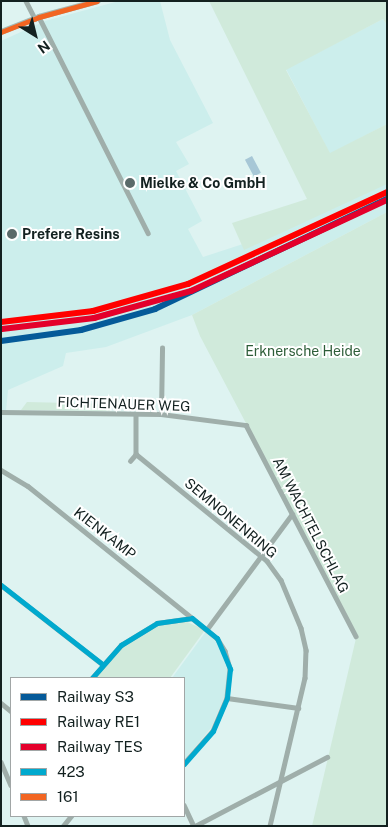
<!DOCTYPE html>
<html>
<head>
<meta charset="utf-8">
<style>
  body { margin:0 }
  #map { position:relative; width:388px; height:827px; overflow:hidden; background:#def3f1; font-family:"Public Sans",sans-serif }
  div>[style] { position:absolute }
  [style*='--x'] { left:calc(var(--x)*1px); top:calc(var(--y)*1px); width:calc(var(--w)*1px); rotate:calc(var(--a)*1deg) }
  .built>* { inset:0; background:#cceeec }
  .green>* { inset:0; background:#d0eadb }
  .water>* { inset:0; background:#a7c7d6; transform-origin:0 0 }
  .minor>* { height:4.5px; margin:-2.25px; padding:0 2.25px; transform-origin:2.25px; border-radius:2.25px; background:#9faeaa }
  .secondary>* { height:6px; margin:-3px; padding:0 3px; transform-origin:3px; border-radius:3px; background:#a4b8b3 }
  .bus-1>* { height:5px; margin:-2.5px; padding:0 2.5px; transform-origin:2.5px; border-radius:2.5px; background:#00a9ce }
  .bus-2>* { height:5px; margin:-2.5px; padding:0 2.5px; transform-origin:2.5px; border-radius:2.5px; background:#f26522 }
  .rail-1>* { height:6px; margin:-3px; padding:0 3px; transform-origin:3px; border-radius:3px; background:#055a99 }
  .rail-2>* { height:6px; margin:-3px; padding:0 3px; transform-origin:3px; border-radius:3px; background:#f00 }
  .rail-3>* { height:6px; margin:-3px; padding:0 3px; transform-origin:3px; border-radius:3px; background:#e4002b }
  .dots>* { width:14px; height:14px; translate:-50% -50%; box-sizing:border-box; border:2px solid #fff; border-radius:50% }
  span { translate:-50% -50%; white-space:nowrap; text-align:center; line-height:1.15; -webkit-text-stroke:4px #fff; paint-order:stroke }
  .poi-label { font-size:14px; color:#132120; font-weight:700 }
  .left { translate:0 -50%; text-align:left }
  .park-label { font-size:14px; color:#2d5d38 }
  .street-label { font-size:14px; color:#132120 }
  .frame { position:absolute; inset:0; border:2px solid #132120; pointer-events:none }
  .legend { position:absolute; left:10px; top:677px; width:175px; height:140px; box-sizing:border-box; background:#fff; border:1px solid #a1a6a6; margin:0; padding:6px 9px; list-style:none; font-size:15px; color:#132120 }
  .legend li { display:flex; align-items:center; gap:10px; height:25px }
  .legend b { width:25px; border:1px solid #a1a6a6 }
  .north { position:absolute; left:10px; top:10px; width:50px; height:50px; -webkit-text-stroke:4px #fff; paint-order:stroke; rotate:144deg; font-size:14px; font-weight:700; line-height:20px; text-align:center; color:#132120 }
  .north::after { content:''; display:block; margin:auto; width:18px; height:22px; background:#132120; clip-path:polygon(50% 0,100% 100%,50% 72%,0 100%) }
</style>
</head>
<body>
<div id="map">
  <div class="built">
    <i style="clip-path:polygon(119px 1px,160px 1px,170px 40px,213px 123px,176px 142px,189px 164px,176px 171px,202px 221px,188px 229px,203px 257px,271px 235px,387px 180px,387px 212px,192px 315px,106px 347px,66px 353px,63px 366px,8px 390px,6px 411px,1px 411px,1px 41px,45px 21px)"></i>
    <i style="clip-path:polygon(383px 19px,387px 25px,387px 124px,330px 154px,286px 69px)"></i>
    <i style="clip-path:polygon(207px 630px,220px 645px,227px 660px,227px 691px,211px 728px,184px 760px,184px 678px,172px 678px)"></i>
  </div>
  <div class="green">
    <i style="clip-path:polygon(209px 1px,387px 1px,387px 25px,383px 19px,286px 70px,330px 153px,387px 124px,387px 184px,244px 250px,232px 223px,307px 199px)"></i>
    <i style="clip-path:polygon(387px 212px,387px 826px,312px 826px,357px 634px,200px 336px,192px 315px)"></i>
    <i style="clip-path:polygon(27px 402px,111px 404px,110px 411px,21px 410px)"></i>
    <i style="clip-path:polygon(185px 621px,205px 630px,170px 678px,95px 678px,128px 641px,153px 627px)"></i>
  </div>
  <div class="water">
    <i style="left:252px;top:156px;width:19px;height:8px;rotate:62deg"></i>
  </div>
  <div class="minor">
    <i style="--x:26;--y:1;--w:20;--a:63"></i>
    <i style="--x:39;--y:17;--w:242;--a:63.2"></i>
    <i style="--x:1;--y:412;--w:160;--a:0.7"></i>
    <i style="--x:161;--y:414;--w:86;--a:7.4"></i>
    <i style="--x:246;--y:425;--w:238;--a:62.5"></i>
    <i style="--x:136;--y:414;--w:40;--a:90"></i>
    <i style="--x:136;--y:454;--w:169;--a:39.2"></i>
    <i style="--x:267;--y:561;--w:24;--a:54"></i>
    <i style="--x:281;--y:580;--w:52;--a:67.4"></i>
    <i style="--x:301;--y:628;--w:23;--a:77"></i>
    <i style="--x:306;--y:650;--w:28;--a:92"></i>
    <i style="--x:305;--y:678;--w:152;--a:103.3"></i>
    <i style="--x:161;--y:414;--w:66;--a:-89.1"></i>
    <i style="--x:130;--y:461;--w:9;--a:-49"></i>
    <i style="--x:1;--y:470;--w:31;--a:31"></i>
    <i style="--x:28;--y:486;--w:211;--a:38.8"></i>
    <i style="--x:1;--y:585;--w:128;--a:38"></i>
    <i style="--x:207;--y:629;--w:143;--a:-53.5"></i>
    <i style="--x:92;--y:678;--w:44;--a:-48.7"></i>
    <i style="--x:121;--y:645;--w:42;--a:-31.4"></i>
    <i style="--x:157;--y:623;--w:35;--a:-8"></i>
    <i style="--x:192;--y:618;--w:32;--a:39"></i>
    <i style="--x:217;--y:638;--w:15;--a:58"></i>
    <i style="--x:225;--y:651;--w:19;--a:74"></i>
    <i style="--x:230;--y:669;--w:29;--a:96"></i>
    <i style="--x:227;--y:698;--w:36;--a:113"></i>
    <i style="--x:213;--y:731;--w:44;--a:131.3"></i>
    <i style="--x:227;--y:698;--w:72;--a:8"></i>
    <i style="--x:1;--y:703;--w:13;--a:39"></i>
    <i style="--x:1;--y:762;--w:25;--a:67"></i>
    <i style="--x:184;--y:805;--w:23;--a:65"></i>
    <i style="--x:24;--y:816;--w:11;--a:68"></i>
    <i style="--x:63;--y:826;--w:13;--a:-51"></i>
    <i style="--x:195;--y:826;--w:149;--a:-27.6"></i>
  </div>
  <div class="secondary">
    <i style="--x:1;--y:32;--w:41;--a:-21.5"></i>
    <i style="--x:39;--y:17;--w:61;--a:-15.2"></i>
  </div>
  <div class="bus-1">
    <i style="--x:1;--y:585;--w:128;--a:38"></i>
    <i style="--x:92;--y:678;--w:44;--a:-48.7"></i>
    <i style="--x:121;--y:645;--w:42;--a:-31.4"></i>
    <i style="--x:157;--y:623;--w:35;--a:-8"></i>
    <i style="--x:192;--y:618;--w:32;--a:39"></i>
    <i style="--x:217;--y:638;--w:34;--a:67"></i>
    <i style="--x:230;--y:669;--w:29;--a:96"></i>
    <i style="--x:227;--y:698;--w:36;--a:113"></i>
    <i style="--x:213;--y:731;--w:44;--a:131.3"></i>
  </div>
  <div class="bus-2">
    <i style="--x:1;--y:32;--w:41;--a:-21.5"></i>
    <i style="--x:39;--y:17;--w:60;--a:-15.4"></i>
  </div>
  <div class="rail-1">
    <i style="--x:1;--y:341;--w:81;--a:-7.8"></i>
    <i style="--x:81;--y:330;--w:77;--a:-15.8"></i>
    <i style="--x:155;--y:309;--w:257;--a:-25.4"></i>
  </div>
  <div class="rail-2">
    <i style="--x:1;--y:322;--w:93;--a:-6.8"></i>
    <i style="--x:93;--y:311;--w:99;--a:-15.9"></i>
    <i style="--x:188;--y:284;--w:219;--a:-24.8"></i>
  </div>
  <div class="rail-3">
    <i style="--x:2;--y:329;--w:93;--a:-6.8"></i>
    <i style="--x:94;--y:318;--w:101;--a:-15.6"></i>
    <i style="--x:191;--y:291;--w:216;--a:-24.9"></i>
  </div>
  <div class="dots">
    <i style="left:130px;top:183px;background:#5a6a69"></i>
    <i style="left:12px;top:234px;background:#5a6a69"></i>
  </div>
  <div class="poi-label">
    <span class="left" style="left:140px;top:183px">Mielke &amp; Co GmbH</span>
    <span class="left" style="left:22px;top:234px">Prefere Resins</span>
  </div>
  <div class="park-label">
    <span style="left:303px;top:351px">Erknersche Heide</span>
  </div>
  <div class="street-label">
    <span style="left:124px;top:404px;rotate:2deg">FICHTENAUER WEG</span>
    <span style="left:231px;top:518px;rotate:40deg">SEMNONENRING</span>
    <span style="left:311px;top:525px;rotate:63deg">AM WACHTELSCHLAG</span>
    <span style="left:105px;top:533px;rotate:38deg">KIENKAMP</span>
  </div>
  <div class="frame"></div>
  <ul class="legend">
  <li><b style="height:6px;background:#055a99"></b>Railway S3</li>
  <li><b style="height:6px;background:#f00"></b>Railway RE1</li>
  <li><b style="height:6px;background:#e4002b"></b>Railway TES</li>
  <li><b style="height:6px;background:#00a9ce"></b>423</li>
  <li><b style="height:6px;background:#f26522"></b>161</li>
  </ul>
  <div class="north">N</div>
</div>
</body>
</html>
